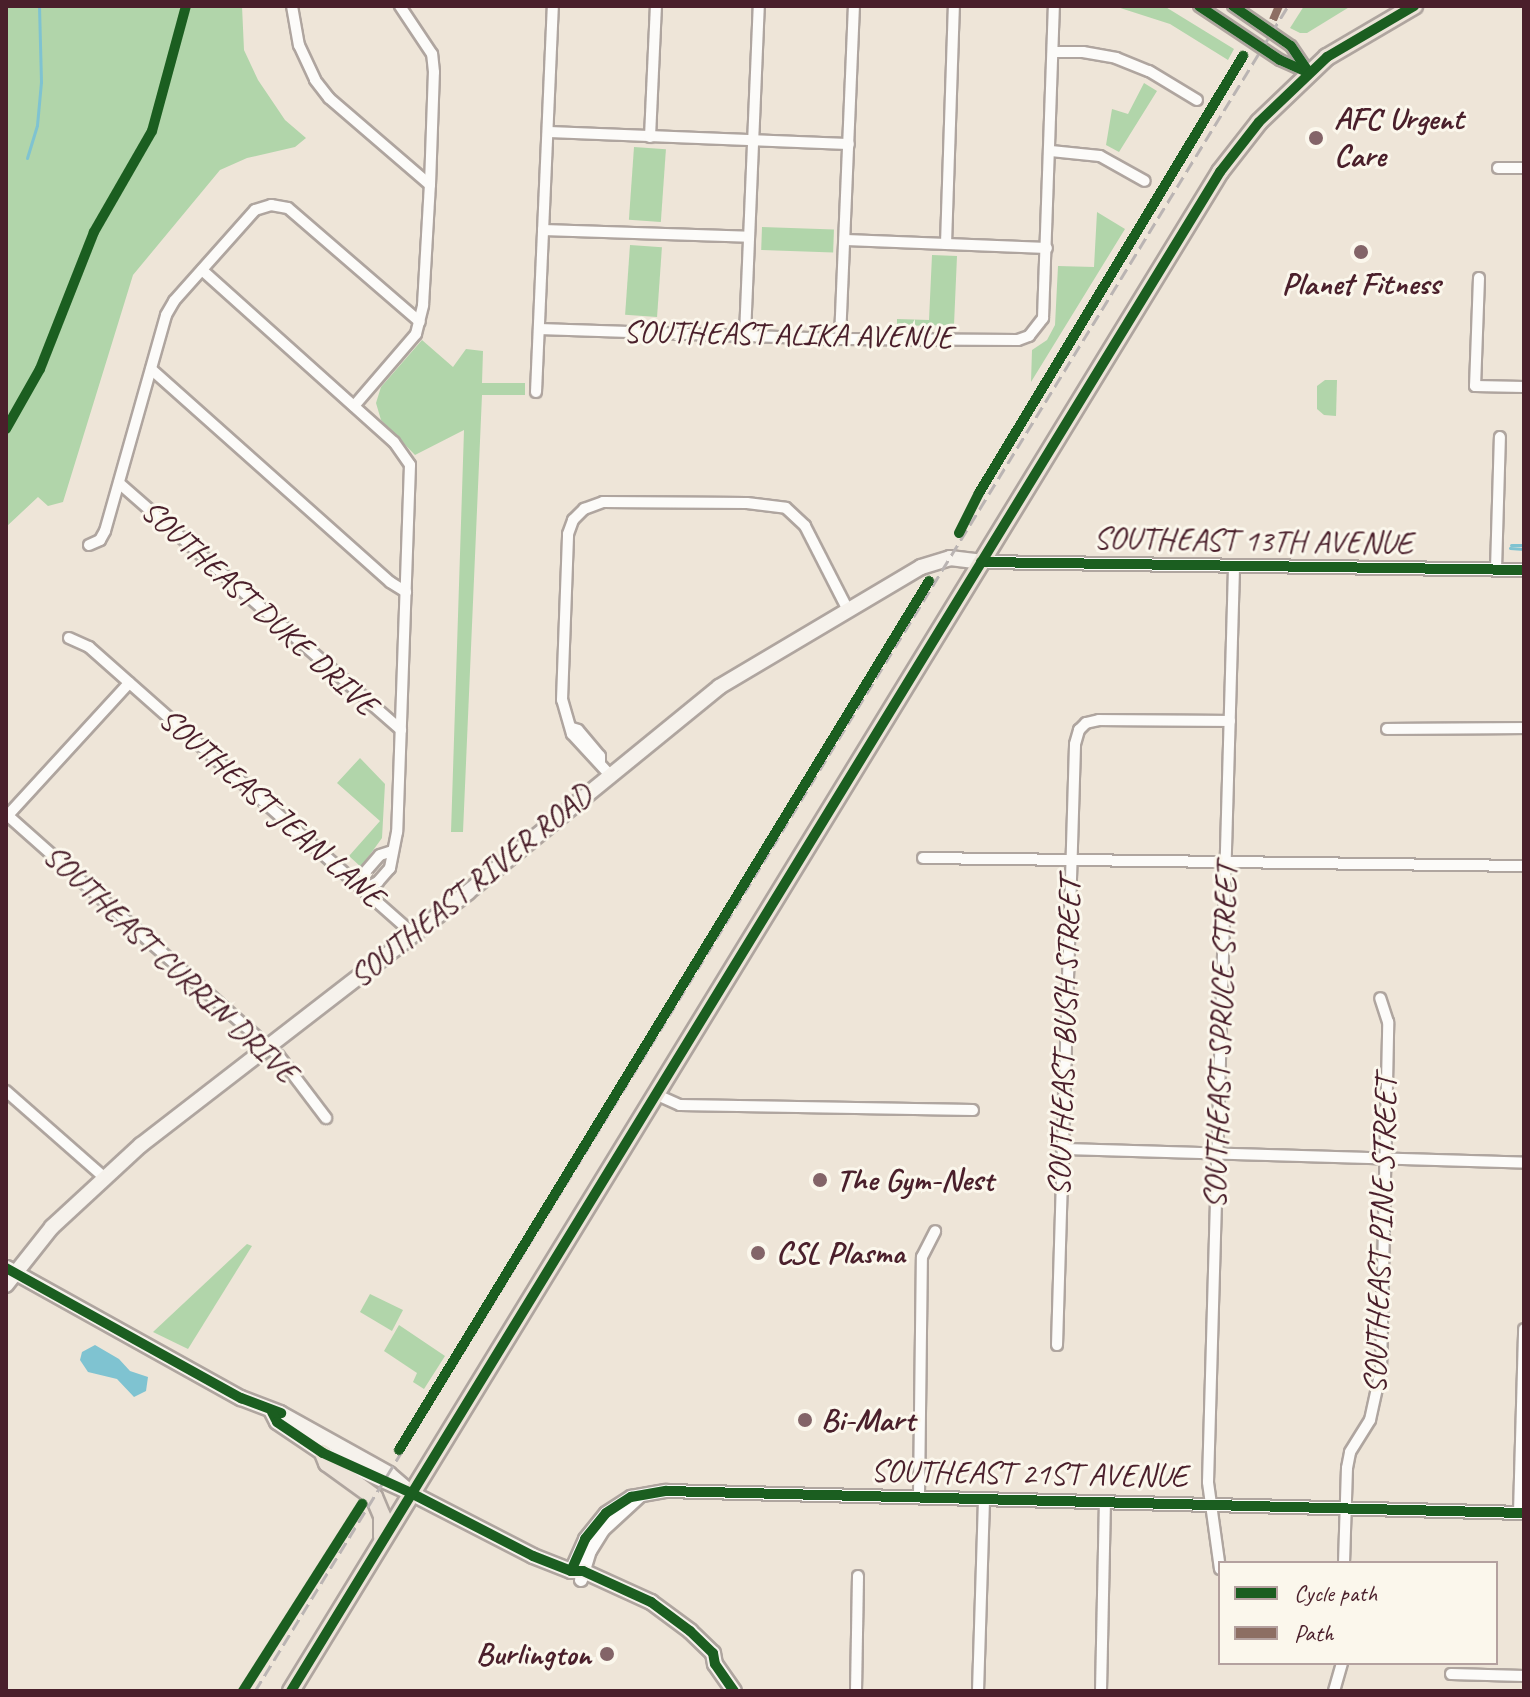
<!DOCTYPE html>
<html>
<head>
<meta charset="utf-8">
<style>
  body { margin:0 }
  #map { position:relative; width:1530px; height:1697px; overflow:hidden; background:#eee5d8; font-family:Caveat,sans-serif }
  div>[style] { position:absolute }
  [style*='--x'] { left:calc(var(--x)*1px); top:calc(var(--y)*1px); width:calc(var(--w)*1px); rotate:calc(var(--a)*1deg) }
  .green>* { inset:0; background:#b1d5aa; transform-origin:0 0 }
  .water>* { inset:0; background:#7fc3d1 }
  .stream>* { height:3px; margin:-1.5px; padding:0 1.5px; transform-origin:1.5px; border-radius:1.5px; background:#7fc3d1 }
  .roads { filter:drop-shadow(2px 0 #afa59f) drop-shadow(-2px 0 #afa59f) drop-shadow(0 2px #afa59f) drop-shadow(0 -2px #afa59f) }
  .minor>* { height:10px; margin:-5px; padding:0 5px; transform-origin:5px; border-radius:5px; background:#fcfbf9 }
  .tertiary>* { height:12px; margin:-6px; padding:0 6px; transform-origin:6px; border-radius:6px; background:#fcfbf9 }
  .secondary>* { height:14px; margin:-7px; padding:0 7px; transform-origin:7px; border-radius:7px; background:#f6f2ec }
  .primary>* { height:16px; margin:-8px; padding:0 8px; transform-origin:8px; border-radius:8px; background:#ece3d8 }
  .rail>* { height:3px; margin-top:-1.5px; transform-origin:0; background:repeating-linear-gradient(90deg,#bab4b3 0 12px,transparent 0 18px) }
  .quiet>* { height:8px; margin-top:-4px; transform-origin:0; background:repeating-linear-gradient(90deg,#8d6e63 0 16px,transparent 0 24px) }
  .cycleway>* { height:10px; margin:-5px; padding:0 5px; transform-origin:5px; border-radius:5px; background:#1b5e20 }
  .dots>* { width:22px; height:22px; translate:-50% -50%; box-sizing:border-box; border:4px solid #fbf7ec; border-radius:50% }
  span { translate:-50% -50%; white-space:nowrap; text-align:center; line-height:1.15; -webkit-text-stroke:6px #fbf7ec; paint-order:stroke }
  .poi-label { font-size:32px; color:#4a1f2b; font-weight:700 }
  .left { translate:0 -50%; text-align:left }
  .right { translate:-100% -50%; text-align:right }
  .street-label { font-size:32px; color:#4a1f2b }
  .frame { position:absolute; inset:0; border:8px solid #4a1f2b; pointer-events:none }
  .legend { position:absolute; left:1218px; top:1561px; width:280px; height:104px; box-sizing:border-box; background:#fbf7ec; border:2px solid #b4a19f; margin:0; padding:10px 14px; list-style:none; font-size:24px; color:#4a1f2b }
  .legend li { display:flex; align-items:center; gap:16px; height:40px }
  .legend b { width:40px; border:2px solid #b4a19f }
</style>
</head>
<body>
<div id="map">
  <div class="green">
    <i style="clip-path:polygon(6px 6px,242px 6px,244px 50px,258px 80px,285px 120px,306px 138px,295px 147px,247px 158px,220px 170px,133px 275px,63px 502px,48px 506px,38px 497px,6px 527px)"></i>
    <i style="clip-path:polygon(1114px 6px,1164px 6px,1234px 49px,1228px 60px,1170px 24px)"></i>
    <i style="clip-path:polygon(1304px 6px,1351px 6px,1307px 33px,1300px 33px,1290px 28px)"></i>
    <i style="clip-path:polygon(1144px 83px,1157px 91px,1119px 152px,1106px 145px,1112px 109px,1128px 114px)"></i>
    <i style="left:634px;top:147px;width:32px;height:73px;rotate:4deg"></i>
    <i style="clip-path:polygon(1097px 212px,1125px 229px,1031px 382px,1032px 350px,1047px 340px,1055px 325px,1058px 266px,1094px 267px)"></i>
    <i style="left:762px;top:227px;width:72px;height:23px;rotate:2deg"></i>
    <i style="left:630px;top:245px;width:32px;height:70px;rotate:4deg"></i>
    <i style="clip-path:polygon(932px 255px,957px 256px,954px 325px,897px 326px,897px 319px,929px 320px)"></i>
    <i style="clip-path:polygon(422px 340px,453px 367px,466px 349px,483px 351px,482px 383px,525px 383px,525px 395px,482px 395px,463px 832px,451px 832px,464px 430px,415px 455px,381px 420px,376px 403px,381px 387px)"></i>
    <i style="clip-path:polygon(1325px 380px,1337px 380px,1336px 416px,1324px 415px,1317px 409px,1317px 386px)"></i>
    <i style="clip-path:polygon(360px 758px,385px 784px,382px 838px,361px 867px,349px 856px,380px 821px,337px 783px)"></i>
    <i style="clip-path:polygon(247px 1244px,252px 1246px,188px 1349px,153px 1332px)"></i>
    <i style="clip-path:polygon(370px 1294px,403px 1310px,392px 1331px,360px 1312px)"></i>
    <i style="clip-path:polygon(399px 1325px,445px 1356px,424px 1389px,413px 1382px,417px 1373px,384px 1351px)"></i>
  </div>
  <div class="water">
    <i style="clip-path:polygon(95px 1345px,119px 1359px,130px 1371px,148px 1377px,146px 1391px,134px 1397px,117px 1379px,88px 1372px,80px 1360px,82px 1352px)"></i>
  </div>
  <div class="stream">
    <i style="--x:27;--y:158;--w:34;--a:-73"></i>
    <i style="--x:37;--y:125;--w:43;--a:-84.7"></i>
    <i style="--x:41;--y:82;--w:76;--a:-91.5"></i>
    <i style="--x:1511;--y:545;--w:13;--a:0"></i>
    <i style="--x:1510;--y:548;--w:14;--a:4"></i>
  </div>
  <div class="roads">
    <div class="minor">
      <i style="--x:292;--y:6;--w:40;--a:80"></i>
      <i style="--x:299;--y:45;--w:38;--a:65"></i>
      <i style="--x:315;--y:80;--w:23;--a:52"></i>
      <i style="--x:329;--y:98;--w:133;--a:40.7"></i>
      <i style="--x:430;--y:185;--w:113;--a:-88"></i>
      <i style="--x:434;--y:72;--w:18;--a:-96"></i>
      <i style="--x:432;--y:54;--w:58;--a:-123.7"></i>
      <i style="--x:1199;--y:6;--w:97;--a:33.7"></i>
      <i style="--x:1280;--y:60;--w:32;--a:24"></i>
      <i style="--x:1233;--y:6;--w:70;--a:34.6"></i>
      <i style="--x:1291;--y:46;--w:30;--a:56"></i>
      <i style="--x:1053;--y:52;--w:30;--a:0"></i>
      <i style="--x:1083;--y:52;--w:34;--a:10"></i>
      <i style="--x:1116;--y:58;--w:35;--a:22"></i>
      <i style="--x:1149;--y:71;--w:56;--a:31.1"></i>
      <i style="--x:548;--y:132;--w:301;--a:2.3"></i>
      <i style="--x:650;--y:137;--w:131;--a:-87.4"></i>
      <i style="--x:1051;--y:151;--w:49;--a:5.8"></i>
      <i style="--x:1100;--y:156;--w:51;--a:29.1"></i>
      <i style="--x:1498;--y:168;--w:26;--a:0"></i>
      <i style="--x:543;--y:230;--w:206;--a:1.9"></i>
      <i style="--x:846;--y:240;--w:201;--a:2.3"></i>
      <i style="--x:946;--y:244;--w:238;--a:-88.1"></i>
      <i style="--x:202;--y:270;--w:258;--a:41.9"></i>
      <i style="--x:394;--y:442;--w:28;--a:55"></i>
      <i style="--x:410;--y:465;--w:367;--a:92"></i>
      <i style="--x:397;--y:832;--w:37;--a:101"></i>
      <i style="--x:390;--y:868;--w:18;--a:131"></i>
      <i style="--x:378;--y:882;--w:17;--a:152"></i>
      <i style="--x:1479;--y:278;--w:108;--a:92.1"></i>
      <i style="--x:1475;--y:386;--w:49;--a:1.2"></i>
      <i style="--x:539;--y:329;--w:301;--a:1.9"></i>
      <i style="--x:840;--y:339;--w:178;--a:0.3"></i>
      <i style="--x:1018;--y:340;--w:12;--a:-20"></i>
      <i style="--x:1029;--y:336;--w:23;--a:-52"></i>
      <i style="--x:1043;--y:318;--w:312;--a:-88"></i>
      <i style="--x:745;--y:335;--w:329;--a:-87.6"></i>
      <i style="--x:840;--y:339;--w:333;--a:-87.6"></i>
      <i style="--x:151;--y:369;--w:320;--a:41.7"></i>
      <i style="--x:390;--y:582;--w:19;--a:32"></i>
      <i style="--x:536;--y:392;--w:386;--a:-87.5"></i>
      <i style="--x:354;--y:406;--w:95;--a:-49.3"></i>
      <i style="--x:416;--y:334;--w:30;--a:-76"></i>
      <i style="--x:423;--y:305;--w:120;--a:-86.7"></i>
      <i style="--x:119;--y:483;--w:375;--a:41.2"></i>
      <i style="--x:89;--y:545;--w:12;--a:-24"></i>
      <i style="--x:100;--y:540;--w:10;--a:-61"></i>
      <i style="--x:105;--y:531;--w:224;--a:-74.2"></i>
      <i style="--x:166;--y:315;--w:16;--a:-60"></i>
      <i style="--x:174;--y:301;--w:122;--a:-48.3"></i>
      <i style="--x:255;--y:210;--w:17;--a:-17"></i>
      <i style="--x:271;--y:205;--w:17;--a:10"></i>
      <i style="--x:288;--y:208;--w:174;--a:40.8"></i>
      <i style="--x:1496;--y:569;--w:132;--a:-88.3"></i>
      <i style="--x:69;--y:638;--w:22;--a:24"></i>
      <i style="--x:89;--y:647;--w:433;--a:41.5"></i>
      <i style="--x:572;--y:728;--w:6;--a:18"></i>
      <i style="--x:578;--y:730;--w:34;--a:50"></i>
      <i style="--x:600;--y:756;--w:7;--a:90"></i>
      <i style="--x:1387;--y:729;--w:137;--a:-0.4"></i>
      <i style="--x:610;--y:775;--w:56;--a:-132.8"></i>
      <i style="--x:572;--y:734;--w:35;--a:-106"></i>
      <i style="--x:562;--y:700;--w:166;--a:-87.9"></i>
      <i style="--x:568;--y:534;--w:15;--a:-70"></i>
      <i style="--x:573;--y:520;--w:16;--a:-45"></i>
      <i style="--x:584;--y:509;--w:20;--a:-20"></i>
      <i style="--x:603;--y:502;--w:144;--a:0.4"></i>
      <i style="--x:747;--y:503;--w:39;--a:7"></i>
      <i style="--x:786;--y:508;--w:26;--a:43"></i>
      <i style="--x:805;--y:526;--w:92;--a:62.9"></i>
      <i style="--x:6;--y:814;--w:365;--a:41.6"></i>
      <i style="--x:279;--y:1056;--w:78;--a:52.8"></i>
      <i style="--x:9;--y:814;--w:178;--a:-47.5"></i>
      <i style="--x:923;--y:858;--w:601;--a:0.76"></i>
      <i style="--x:363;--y:890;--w:19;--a:-81"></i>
      <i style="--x:366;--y:871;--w:21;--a:-49"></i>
      <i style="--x:380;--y:855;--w:13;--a:-18"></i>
      <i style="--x:6;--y:1091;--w:132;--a:41.3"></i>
      <i style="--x:655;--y:1094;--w:27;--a:24"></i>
      <i style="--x:680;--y:1105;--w:293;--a:1"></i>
      <i style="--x:1062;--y:1149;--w:462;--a:1.7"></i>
      <i style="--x:1057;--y:1345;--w:601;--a:-88.28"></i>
      <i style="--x:1075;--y:744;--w:15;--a:-74"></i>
      <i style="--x:1079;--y:730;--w:10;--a:-45"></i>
      <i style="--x:1086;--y:723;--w:13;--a:-13"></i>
      <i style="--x:1099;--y:720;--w:131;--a:0.4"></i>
      <i style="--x:919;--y:1495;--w:238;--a:-89.3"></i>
      <i style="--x:922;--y:1257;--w:29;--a:-63"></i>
      <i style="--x:1519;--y:1513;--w:184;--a:-88.4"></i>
      <i style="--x:1344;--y:1563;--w:95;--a:-88.2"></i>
      <i style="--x:1347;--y:1468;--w:16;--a:-79"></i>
      <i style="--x:1350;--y:1452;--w:38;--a:-58"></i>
      <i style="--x:1370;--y:1420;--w:51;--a:-77.6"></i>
      <i style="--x:1381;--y:1370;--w:348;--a:-88.8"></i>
      <i style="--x:1388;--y:1022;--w:25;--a:-108"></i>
      <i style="--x:1220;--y:1569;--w:88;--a:-97.9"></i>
      <i style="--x:1208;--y:1482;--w:915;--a:-88.37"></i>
      <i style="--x:1451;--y:1674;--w:73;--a:1.6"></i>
      <i style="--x:856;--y:1691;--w:115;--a:-89"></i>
      <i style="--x:978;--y:1691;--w:193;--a:-88.2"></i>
      <i style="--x:1101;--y:1691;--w:190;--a:-88.8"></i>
      <i style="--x:1334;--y:1691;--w:29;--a:-74"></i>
    </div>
    <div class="tertiary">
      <i style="--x:981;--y:562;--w:543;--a:0.84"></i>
      <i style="--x:571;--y:1571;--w:35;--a:-66"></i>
      <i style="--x:585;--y:1539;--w:33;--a:-51"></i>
      <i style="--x:606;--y:1513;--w:30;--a:-33"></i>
      <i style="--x:631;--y:1497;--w:36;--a:-10"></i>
      <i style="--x:666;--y:1491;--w:858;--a:1.47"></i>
      <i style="--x:581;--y:1580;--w:30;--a:-73"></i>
      <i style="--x:590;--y:1551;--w:25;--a:-58"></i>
      <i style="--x:603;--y:1530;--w:49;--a:-42.5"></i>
    </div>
    <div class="secondary">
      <i style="--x:7;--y:1268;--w:268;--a:29.1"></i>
      <i style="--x:241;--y:1398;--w:42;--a:21"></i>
      <i style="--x:280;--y:1413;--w:125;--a:29.2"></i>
      <i style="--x:389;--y:1474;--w:20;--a:41"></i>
      <i style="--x:6;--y:1285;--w:74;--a:-51.6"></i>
      <i style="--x:52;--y:1227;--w:121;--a:-42.7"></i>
      <i style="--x:141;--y:1145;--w:413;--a:-37.7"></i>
      <i style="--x:468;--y:892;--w:324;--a:-39.2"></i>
      <i style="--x:719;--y:687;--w:235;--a:-30.7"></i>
      <i style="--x:921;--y:567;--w:30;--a:-17"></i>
      <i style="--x:950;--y:558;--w:31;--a:7"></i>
      <i style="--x:272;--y:1412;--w:11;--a:63"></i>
      <i style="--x:277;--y:1422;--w:55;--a:34"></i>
      <i style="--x:323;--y:1453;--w:97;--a:24.4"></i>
      <i style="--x:411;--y:1493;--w:137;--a:27.3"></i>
      <i style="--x:533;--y:1556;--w:41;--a:21.5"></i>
      <i style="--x:571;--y:1571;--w:12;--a:0"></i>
      <i style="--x:583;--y:1571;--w:75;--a:24.5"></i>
      <i style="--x:651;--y:1602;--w:49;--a:36.6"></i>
      <i style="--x:690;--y:1631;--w:32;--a:44"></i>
      <i style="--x:713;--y:1653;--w:11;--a:80"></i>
      <i style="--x:715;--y:1664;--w:33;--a:55"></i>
    </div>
    <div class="primary">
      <i style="--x:323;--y:1453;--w:11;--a:68"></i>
      <i style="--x:327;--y:1463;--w:58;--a:35.9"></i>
      <i style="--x:374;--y:1497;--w:21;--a:67"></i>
      <i style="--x:382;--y:1516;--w:21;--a:90"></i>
      <i style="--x:291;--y:1691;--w:1781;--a:-58.55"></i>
      <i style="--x:1220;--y:172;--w:63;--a:-52"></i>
      <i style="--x:1259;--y:122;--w:94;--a:-43.7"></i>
      <i style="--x:1327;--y:57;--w:101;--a:-30.4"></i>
    </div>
  </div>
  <div class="rail">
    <i style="--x:255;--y:1691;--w:1976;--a:-58.49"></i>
  </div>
  <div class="quiet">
    <i style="--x:1273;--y:20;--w:15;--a:-67"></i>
  </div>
  <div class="cycleway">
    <i style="--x:1199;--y:6;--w:97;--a:33.7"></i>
    <i style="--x:1280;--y:60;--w:32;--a:24"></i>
    <i style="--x:1233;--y:6;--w:70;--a:34.6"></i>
    <i style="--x:1291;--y:46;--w:32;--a:56"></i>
    <i style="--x:6;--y:429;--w:69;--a:-60.5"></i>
    <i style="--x:40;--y:369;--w:147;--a:-68.5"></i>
    <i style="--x:94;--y:232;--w:116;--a:-60.1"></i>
    <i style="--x:152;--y:131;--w:130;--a:-74.8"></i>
    <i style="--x:959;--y:533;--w:45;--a:-63.4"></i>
    <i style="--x:979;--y:493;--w:511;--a:-58.86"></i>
    <i style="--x:981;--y:562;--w:543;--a:0.84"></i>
    <i style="--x:6;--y:1268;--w:269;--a:29"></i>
    <i style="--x:241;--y:1398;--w:43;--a:20.6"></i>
    <i style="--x:272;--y:1412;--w:11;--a:63"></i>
    <i style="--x:277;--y:1422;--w:55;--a:34"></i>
    <i style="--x:323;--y:1453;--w:97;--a:24.4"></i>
    <i style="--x:411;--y:1493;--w:137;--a:27.3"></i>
    <i style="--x:533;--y:1556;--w:41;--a:21.5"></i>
    <i style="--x:571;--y:1571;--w:12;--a:0"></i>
    <i style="--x:583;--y:1571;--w:75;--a:24.5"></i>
    <i style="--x:651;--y:1602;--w:49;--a:36.6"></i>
    <i style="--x:690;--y:1631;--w:32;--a:44"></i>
    <i style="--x:713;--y:1653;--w:11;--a:80"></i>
    <i style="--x:715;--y:1664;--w:33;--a:55"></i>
    <i style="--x:399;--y:1450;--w:1018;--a:-58.62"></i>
    <i style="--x:571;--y:1571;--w:35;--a:-66"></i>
    <i style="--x:585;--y:1539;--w:33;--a:-51"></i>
    <i style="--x:606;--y:1513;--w:30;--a:-33"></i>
    <i style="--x:631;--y:1497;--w:36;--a:-10"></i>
    <i style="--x:666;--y:1491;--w:858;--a:1.47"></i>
    <i style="--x:243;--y:1691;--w:222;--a:-57.5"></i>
    <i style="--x:291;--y:1691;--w:1781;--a:-58.55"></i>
    <i style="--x:1220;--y:172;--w:63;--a:-52"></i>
    <i style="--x:1259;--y:122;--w:94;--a:-43.7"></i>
    <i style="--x:1327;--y:57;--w:101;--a:-30.4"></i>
  </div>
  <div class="dots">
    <i style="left:1316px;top:138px;background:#836468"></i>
    <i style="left:1361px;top:252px;background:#836468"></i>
    <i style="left:820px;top:1180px;background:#836468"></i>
    <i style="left:758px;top:1253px;background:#836468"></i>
    <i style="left:805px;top:1420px;background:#836468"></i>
    <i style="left:607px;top:1654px;background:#836468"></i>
  </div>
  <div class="poi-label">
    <span class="left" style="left:1334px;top:138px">AFC Urgent<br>Care</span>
    <span style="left:1361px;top:284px">Planet Fitness</span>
    <span class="left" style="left:836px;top:1180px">The Gym-Nest</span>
    <span class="left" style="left:776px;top:1253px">CSL Plasma</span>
    <span class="left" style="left:821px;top:1420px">Bi-Mart</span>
    <span class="right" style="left:591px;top:1654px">Burlington</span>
  </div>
  <div class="street-label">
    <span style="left:788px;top:335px;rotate:1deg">SOUTHEAST ALIKA AVENUE</span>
    <span style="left:1253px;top:541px;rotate:1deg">SOUTHEAST 13TH AVENUE</span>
    <span style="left:259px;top:608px;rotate:42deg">SOUTHEAST DUKE DRIVE</span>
    <span style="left:271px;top:808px;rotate:41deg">SOUTHEAST JEAN LANE</span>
    <span style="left:471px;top:886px;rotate:-39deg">SOUTHEAST RIVER ROAD</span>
    <span style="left:170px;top:964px;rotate:43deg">SOUTHEAST CURRIN DRIVE</span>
    <span style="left:1221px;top:1036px;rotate:-88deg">SOUTHEAST SPRUCE STREET</span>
    <span style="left:1065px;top:1037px;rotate:-88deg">SOUTHEAST BUSH STREET</span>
    <span style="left:1381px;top:1235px;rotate:-88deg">SOUTHEAST PINE STREET</span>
    <span style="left:1029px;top:1474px;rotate:1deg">SOUTHEAST 21ST AVENUE</span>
  </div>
  <div class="frame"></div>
  <ul class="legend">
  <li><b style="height:10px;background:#1b5e20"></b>Cycle path</li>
  <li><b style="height:10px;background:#8d6e63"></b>Path</li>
  </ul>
</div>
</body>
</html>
